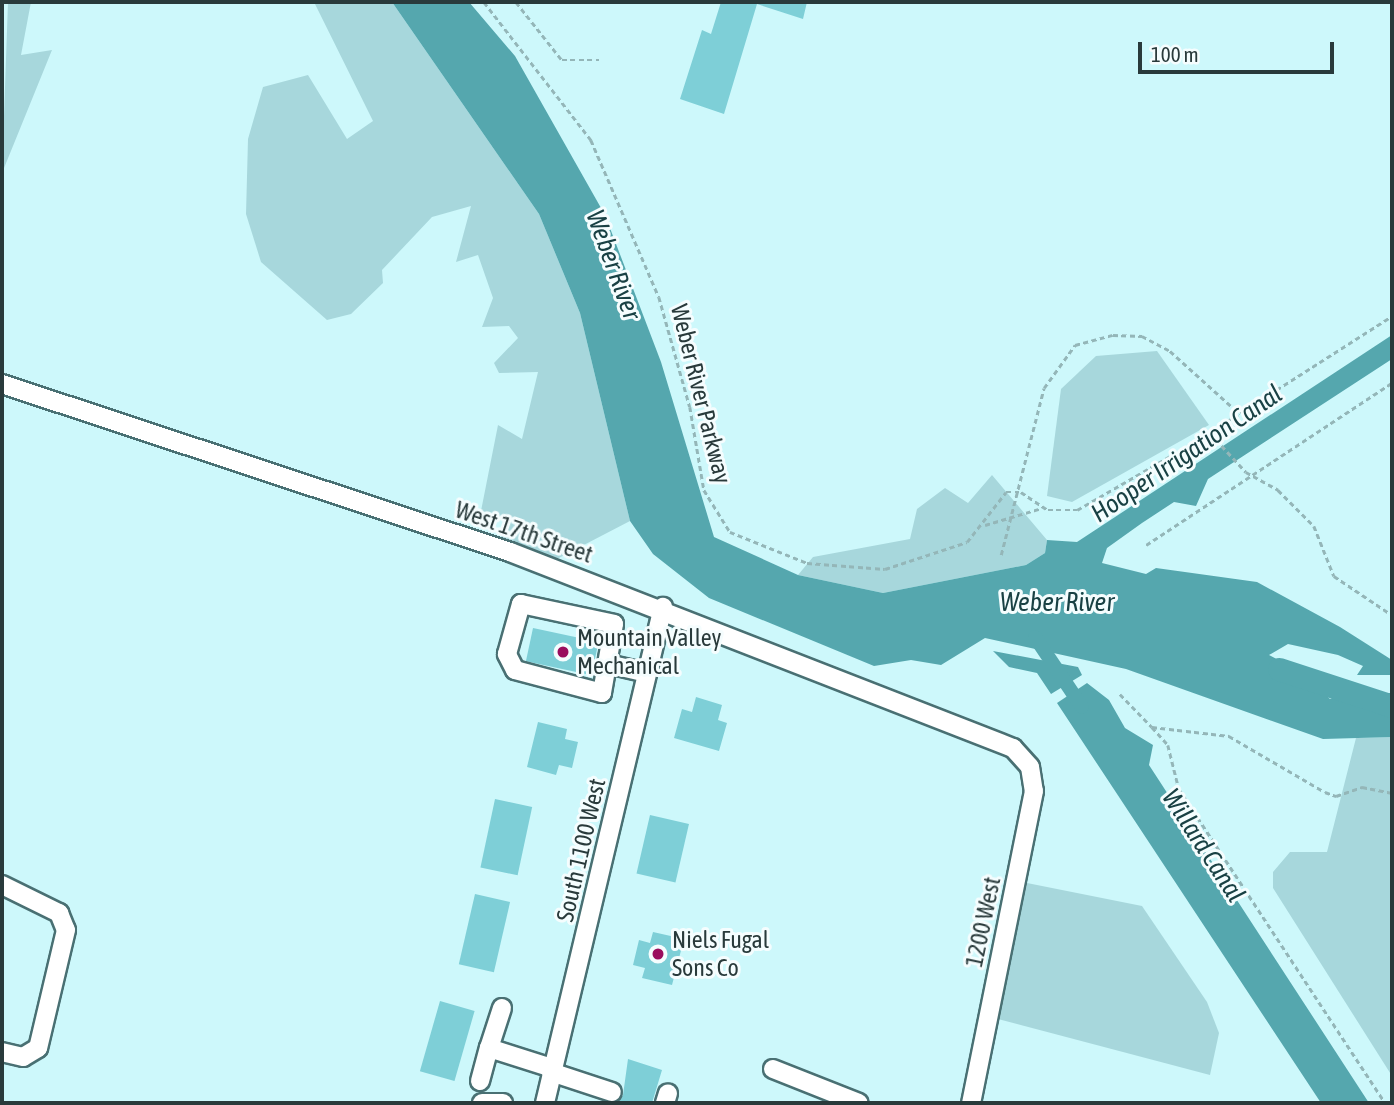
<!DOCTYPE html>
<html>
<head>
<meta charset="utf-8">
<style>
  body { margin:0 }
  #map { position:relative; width:1394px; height:1105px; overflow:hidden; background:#cdf8fb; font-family:"Asap Condensed",sans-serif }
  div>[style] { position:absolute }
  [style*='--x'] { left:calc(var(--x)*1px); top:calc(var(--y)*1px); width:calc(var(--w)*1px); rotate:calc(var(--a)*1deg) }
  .green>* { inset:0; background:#a7d7dc }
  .water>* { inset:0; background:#55a7ae }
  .canal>* { height:14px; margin:-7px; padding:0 7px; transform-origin:7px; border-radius:7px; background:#55a7ae }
  .river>* { height:23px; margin:-11.5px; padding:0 11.5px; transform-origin:11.5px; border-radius:11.5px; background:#55a7ae }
  .building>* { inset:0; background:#7ecfd7; transform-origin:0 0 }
  .path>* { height:2.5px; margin-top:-1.25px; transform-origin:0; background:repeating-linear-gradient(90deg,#94b6b8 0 5px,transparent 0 8.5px) }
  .roads { filter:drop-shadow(2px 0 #497073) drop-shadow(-2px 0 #497073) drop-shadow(0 2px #497073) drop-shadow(0 -2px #497073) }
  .minor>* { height:18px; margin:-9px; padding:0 9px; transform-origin:9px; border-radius:9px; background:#fff }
  .dots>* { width:19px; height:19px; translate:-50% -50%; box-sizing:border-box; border:4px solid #f5fdfe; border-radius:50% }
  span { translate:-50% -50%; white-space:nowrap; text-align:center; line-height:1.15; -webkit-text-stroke:6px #f5fdfe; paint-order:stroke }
  .street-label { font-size:24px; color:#293a3b }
  .poi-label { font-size:24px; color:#293a3b }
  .left { translate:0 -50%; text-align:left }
  .water-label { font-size:26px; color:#194144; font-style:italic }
  .frame { position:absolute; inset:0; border:4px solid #293a3b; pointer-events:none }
  .scale { position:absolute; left:1138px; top:42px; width:196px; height:32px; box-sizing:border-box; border:4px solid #293a3b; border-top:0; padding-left:9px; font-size:21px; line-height:24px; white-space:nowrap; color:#293a3b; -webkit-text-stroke:5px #f5fdfe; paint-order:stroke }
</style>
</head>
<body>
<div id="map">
  <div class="green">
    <i style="clip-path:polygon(8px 2px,31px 2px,21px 55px,52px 50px,2px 173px)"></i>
    <i style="clip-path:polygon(314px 2px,392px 2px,539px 214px,580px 313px,630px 521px,553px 561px,500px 542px,506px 520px,481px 511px,498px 425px,522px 439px,538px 372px,499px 373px,494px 363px,518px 338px,509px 326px,482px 327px,493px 298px,478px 255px,456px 262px,471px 206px,432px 217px,382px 270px,383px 283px,351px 314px,327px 320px,261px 262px,246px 214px,248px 139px,263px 87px,308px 75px,347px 139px,373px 121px)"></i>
    <i style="clip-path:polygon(1157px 351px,1209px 425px,1072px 502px,1047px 496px,1061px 389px,1096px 356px)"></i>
    <i style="clip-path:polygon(992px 475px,1047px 540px,1045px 553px,1026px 565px,883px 593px,798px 575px,813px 557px,910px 539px,917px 509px,945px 488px,968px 503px)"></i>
    <i style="clip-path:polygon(1392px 737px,1392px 1076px,1273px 888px,1273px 872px,1290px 852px,1327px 852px,1356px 738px)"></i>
    <i style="clip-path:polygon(1027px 883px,1142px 906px,1207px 1002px,1219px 1033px,1210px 1075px,998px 1019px)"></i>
  </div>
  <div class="water">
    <i style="clip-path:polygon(392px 2px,469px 2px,515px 56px,605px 215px,661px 362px,714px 537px,798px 575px,883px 593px,1026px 565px,1045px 553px,1047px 540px,1077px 542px,1392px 335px,1392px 359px,1208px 479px,1196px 506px,1174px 502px,1142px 523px,1107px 548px,1102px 563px,1146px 574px,1156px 568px,1257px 582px,1340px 627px,1392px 660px,1392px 675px,1357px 675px,1363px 666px,1338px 655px,1288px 644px,1269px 655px,1303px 673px,1330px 699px,1344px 693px,1392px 693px,1392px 737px,1323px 739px,1126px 669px,985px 638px,941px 665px,911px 660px,874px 666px,709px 598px,653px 554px,630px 521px,580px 313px,539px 214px)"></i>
    <i style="clip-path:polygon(993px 651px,1078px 667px,1082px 675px,1051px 694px,1037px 673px,1009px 667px)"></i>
    <i style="clip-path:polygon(1087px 683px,1109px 700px,1125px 728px,1153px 745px,1149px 765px,1369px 1103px,1321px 1103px,1057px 703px)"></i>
  </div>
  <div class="canal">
    <i style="--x:1035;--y:637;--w:84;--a:56.1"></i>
  </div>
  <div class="river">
    <i style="--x:1279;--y:669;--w:119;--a:18.1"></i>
  </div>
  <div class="building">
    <i style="clip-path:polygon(721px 2px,807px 2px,803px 19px,757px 4px,724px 114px,680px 99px,702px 30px,711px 34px)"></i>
    <i style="left:533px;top:628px;width:67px;height:34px;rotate:12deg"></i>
    <i style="clip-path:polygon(696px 697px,722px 705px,718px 720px,727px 723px,719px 751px,674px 738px,682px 709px,692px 712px)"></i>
    <i style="clip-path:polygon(538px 722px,567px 729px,565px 739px,578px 742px,572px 768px,559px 765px,556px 775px,527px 767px)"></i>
    <i style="left:495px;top:799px;width:38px;height:70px;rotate:12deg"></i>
    <i style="left:650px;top:815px;width:40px;height:60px;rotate:13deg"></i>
    <i style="left:475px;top:894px;width:36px;height:72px;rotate:13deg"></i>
    <i style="clip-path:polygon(653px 932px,684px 939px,672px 985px,642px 978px,645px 968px,633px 965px,639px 940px,650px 943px)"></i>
    <i style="left:440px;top:1001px;width:36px;height:73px;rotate:16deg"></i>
    <i style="clip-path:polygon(628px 1059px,662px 1070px,652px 1103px,614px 1103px,623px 1095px)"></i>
  </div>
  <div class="path">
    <i style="--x:484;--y:2;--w:175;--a:52.2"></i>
    <i style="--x:591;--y:140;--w:171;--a:66.6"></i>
    <i style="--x:659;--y:297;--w:114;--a:74.3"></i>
    <i style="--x:690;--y:407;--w:84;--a:80.4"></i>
    <i style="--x:704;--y:490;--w:49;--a:58.2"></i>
    <i style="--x:730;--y:532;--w:83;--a:21.9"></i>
    <i style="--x:807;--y:563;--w:78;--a:4.4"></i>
    <i style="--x:885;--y:569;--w:86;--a:-18.2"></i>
    <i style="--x:967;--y:542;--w:63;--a:-52"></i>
    <i style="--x:1006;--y:492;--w:15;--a:0"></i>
    <i style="--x:1021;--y:492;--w:32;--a:34"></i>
    <i style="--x:1048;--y:510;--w:29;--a:0"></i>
    <i style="--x:1077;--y:510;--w:154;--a:-30.1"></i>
    <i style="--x:1210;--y:433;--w:53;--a:47.3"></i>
    <i style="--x:1246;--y:472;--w:37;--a:29"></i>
    <i style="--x:1278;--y:490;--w:51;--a:45"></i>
    <i style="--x:1314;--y:526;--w:54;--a:68.2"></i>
    <i style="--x:1334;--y:576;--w:70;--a:33.9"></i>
    <i style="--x:516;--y:2;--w:74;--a:51.6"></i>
    <i style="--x:562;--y:60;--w:37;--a:0"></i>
    <i style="--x:1212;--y:431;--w:214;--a:-32.6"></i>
    <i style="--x:985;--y:525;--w:59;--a:-16.6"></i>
    <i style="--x:1146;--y:545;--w:295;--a:-33.4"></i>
    <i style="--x:1001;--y:555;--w:172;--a:-75.6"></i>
    <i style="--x:1044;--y:388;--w:53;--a:-54.2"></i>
    <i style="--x:1075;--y:345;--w:39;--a:-15"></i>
    <i style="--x:1113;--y:335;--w:29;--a:2"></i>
    <i style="--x:1142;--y:336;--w:32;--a:28"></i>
    <i style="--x:1170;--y:351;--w:94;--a:42"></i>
    <i style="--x:1120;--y:694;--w:46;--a:45.9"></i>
    <i style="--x:1152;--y:727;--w:78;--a:6.7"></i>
    <i style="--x:1229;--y:736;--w:111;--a:30.3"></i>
    <i style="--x:1325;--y:792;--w:12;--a:20"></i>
    <i style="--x:1336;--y:796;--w:28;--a:-19"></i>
    <i style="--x:1362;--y:787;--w:31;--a:11"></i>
    <i style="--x:1152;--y:727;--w:24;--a:48"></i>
    <i style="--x:1168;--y:745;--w:45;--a:76"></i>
    <i style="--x:1179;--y:789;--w:376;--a:56.7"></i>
  </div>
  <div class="roads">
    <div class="minor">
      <i style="--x:2;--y:384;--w:535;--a:18.3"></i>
      <i style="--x:510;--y:552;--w:540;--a:21.29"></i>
      <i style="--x:1013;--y:748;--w:25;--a:48"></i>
      <i style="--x:1030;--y:767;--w:24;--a:81"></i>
      <i style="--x:1034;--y:791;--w:318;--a:101.4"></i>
      <i style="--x:521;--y:604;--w:95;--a:12.1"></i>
      <i style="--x:614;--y:624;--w:70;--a:99.9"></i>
      <i style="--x:602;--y:693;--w:90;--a:-165.2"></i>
      <i style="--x:515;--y:670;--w:18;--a:-117"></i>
      <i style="--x:507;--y:654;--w:52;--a:-74.4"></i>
      <i style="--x:608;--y:664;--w:40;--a:13"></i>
      <i style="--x:2;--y:885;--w:64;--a:26.2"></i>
      <i style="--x:59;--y:913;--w:18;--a:68"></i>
      <i style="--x:66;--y:930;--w:121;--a:103.3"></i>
      <i style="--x:38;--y:1048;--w:17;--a:149"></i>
      <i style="--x:23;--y:1057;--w:22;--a:-167"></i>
      <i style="--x:502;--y:1008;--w:42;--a:108"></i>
      <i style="--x:489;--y:1048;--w:66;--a:17.6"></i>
      <i style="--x:773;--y:1069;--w:92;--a:21.6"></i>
      <i style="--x:551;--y:1072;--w:64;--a:18.2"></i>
      <i style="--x:480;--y:1081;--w:34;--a:-75"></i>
      <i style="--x:482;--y:1103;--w:21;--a:0"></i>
      <i style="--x:545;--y:1103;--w:510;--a:-76.62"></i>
      <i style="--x:665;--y:1103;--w:10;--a:-73"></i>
    </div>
  </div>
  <div class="dots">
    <i style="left:563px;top:652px;background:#9a0d5e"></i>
    <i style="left:658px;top:954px;background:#9a0d5e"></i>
  </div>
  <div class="street-label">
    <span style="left:701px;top:394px;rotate:76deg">Weber River Parkway</span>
    <span style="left:524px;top:532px;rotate:19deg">West 17th Street</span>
    <span style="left:581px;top:850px;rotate:-77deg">South 1100 West</span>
    <span style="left:983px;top:922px;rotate:-78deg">1200 West</span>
  </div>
  <div class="poi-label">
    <span class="left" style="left:577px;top:652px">Mountain Valley<br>Mechanical</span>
    <span class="left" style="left:672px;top:954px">Niels Fugal<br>Sons Co</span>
  </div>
  <div class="water-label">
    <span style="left:613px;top:265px;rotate:70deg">Weber River</span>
    <span style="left:1187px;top:454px;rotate:-34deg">Hooper Irrigation Canal</span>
    <span style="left:1057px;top:603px">Weber River</span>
    <span style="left:1203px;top:846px;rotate:57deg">Willard Canal</span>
  </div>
  <div class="frame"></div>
  <div class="scale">100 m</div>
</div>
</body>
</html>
